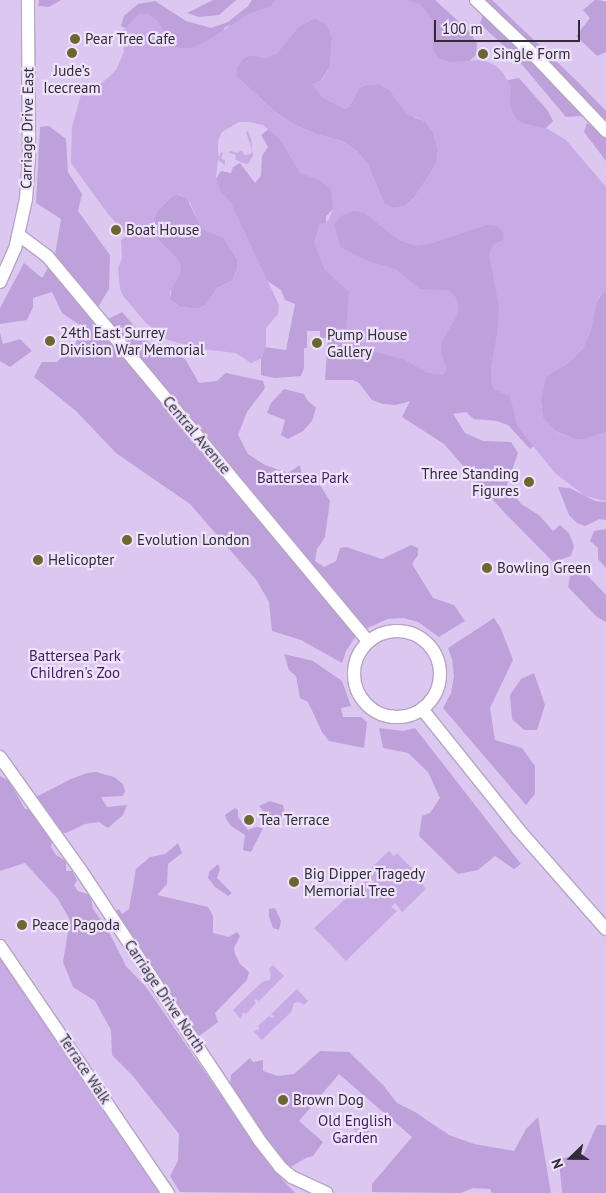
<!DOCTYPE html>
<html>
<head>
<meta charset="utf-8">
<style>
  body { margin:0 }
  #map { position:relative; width:606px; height:1193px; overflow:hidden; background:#efe3fb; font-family:"PT Sans",sans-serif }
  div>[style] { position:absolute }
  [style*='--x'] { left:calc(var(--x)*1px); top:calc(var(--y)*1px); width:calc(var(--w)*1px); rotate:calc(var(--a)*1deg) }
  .green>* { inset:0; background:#dcc7f1 }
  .forest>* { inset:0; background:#bea0db }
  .water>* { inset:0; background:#c8aae5 }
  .roads { filter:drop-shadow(1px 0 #b4a6c2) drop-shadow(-1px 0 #b4a6c2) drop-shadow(0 1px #b4a6c2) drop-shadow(0 -1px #b4a6c2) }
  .minor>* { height:12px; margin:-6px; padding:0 6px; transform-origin:6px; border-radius:6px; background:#fff }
  .minor>.ring { margin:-6px; padding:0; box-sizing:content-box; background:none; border:12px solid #fff; border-radius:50% }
  .dots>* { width:14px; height:14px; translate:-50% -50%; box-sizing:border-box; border:2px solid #efe3fb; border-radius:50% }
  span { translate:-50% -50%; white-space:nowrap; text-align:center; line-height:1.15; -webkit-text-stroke:4.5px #efe3fb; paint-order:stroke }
  .poi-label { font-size:15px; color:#322c38 }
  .left { translate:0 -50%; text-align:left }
  .right { translate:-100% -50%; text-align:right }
  .street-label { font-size:15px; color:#322c38 }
  .park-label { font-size:15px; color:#421a5f }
  .north { position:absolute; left:546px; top:1133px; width:50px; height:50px; -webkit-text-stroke:4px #efe3fb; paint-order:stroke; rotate:248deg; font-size:14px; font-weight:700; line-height:20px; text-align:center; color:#322c38 }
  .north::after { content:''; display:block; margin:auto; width:18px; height:22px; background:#322c38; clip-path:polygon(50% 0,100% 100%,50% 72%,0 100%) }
  .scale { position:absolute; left:434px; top:20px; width:146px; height:22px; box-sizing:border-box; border:2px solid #322c38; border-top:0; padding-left:6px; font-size:15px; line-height:18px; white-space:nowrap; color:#322c38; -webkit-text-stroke:4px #efe3fb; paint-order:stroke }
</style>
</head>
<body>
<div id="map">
  <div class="green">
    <i style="clip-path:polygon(0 0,602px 0,606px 4px,606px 1193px,163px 1193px,0 953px)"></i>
  </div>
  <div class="forest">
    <i style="clip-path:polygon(39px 0,61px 0,49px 7px,38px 6px)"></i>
    <i style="clip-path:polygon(213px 0,236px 0,219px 15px,199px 17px,187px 13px)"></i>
    <i style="clip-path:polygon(252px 0,278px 0,272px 12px,225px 27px,217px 43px,183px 58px,121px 26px,124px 16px,138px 4px,155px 1px,186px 21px,211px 28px,228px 22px,248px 6px)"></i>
    <i style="clip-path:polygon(394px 0,435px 0,470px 32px,477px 44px,476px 55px,467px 63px,437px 65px)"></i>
    <i style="clip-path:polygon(484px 0,492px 0,578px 82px,606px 111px,606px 121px)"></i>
    <i style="clip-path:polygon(595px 0,606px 1px,606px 52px,597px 56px,576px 36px,590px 18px,583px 10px)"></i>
    <i style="clip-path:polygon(483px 14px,534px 61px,583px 116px,566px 117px,514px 55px,480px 24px)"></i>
    <i style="clip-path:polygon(315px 18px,327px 24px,332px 37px,330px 67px,316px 88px,322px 97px,345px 109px,350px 106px,359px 88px,366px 85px,379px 84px,390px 90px,400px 105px,415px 118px,425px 121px,433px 132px,438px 149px,437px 163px,414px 198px,404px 206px,393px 208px,384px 203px,368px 165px,357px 151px,342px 141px,316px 134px,293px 124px,272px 109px,237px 77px,237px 66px,245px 57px,253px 55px,265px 58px,277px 53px,298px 27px)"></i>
    <i style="clip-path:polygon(519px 78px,548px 111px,553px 121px,543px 131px,513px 120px,505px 81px)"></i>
    <i style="clip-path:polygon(587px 123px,597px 129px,606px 138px,606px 161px,584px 132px)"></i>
    <i style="clip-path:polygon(49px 126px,66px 139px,68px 172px,82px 194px,78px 211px,110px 255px,109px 289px,98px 307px,55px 255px,61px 219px,36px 203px,40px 127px)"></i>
    <i style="clip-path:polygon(270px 128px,330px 184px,337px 205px,326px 216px,326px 224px,315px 239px,423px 295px,340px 250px,332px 224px,347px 209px,505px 226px,517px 401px,536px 444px,530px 449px,508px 425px,497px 421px,474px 419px,466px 412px,453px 414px,465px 433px,483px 441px,511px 442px,518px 453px,507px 484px,521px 504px,539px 515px,553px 531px,560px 525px,569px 533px,574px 546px,571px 556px,553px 562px,502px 510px,444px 444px,402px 417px,410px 401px,396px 405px,383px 404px,372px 400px,359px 383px,353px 380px,325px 380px,328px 338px,320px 338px,320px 331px,307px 331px,307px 348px,304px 348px,304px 368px,301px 376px,274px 378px,261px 375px,261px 357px,264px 347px,286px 350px,295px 304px,285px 300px,281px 290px,263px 278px,213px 183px,221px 171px,231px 173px,233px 167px,240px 163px,255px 183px,261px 176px,262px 156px,268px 147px,261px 135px)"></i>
    <i style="clip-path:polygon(177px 194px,187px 198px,195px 216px,224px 238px,237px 259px,237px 269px,232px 281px,217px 288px,207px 304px,198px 309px,181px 307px,170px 300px,176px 257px,159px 241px,152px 227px,154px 218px,159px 209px,172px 196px)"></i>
    <i style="clip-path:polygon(24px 263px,42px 278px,48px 268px,356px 636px,346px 651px,342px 663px,301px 640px,272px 631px,269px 602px,257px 581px,190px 504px,116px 453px,76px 411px,34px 377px,42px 362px,57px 362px,76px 343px,81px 326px,62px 313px,52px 292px,33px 298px,33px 307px,27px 320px,0 324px,0 308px)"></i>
    <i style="clip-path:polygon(602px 293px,606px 293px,606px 432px,585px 439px,575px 439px,552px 430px,543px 418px,541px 402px,543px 385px,547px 375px,567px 364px,583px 348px,591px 330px,595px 305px)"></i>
    <i style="clip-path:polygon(122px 312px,150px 344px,185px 359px,199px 383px,217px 381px,226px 373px,263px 381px,265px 388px,247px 412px,238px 435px,248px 454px,265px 465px,288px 473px,300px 465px,302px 477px,318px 482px,330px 501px,325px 537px,317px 549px,315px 561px,324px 567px,336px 561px,340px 548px,346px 547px,382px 559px,411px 545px,418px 548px,418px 555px,412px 564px,433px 598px,454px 605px,465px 621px,439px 637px,418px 622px,403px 618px,388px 619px,365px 629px,108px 319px)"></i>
    <i style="clip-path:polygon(0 333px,3px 344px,20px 339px,32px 351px,10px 367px,0 361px)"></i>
    <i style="clip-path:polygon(284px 389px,304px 394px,307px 400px,316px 408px,312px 421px,303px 431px,288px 439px,281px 435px,285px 420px,267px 413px,271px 403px)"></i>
    <i style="clip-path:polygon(558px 487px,570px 488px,595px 501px,606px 502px,606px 520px,600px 519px,585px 526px,577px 523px,569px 515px)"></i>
    <i style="clip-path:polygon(606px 529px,606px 568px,598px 559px,598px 548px,590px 541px,594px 531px)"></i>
    <i style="clip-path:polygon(581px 573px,587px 575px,606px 595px,606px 622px,597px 617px,568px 587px,570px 576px)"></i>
    <i style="clip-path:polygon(494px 618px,501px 629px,513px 660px,490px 708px,495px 740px,522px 748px,535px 766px,535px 794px,526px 805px,443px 708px,451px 693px,454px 676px,452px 659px,448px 648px)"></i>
    <i style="clip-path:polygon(284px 654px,313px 661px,342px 681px,351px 706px,341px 708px,343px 717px,361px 717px,367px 722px,364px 748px,329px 741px,322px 732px,308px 702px,300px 698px,296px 676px,289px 670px)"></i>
    <i style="clip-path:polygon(534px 673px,545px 705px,537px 730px,524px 730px,512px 719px,510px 695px,521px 679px)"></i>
    <i style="clip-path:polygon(379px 728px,403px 731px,415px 728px,521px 864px,514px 869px,495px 856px,478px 870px,458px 874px,419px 836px,422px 816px,430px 813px,440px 798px,428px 772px,408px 753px,383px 748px)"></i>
    <i style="clip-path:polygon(96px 772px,114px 777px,123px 784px,125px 791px,123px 796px,101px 797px,107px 807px,127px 805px,123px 815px,108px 828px,99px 822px,85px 824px,66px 833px,58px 832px,36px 797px,71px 779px,87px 773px)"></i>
    <i style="clip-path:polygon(0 776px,9px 781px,25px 809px,32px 810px,46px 826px,52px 841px,51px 847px,56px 855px,66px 861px,66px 871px,72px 871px,77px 880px,74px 885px,78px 891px,90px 895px,93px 909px,108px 930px,126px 966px,146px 987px,270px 1166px,295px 1193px,180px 1192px,170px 1176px,178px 1161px,179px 1134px,132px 1075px,112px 1055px,111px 1030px,95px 1001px,73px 987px,63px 962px,70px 920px,58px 899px,25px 863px,0 871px)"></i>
    <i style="clip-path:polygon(270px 801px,283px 805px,285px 815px,279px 819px,276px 825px,259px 806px)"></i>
    <i style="clip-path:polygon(235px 808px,238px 810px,238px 817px,248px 830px,257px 827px,263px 828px,251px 852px,243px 850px,245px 835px,231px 826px,226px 819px,225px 815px)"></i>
    <i style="clip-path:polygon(178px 843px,182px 853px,168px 864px,167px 884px,157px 895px,208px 907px,213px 916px,213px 933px,229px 937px,237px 932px,240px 936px,234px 948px,235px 954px,240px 964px,249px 972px,247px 980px,215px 1013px,218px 1022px,198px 1037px,114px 912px,119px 909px,122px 914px,129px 909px,136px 869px,150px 857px,165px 854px)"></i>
    <i style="clip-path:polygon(218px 864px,220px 869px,217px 878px,232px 893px,228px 896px,215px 887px,208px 878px,209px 872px)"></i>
    <i style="clip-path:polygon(275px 908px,281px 921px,279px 930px,273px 928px,269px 917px,269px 909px)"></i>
    <i style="clip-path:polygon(320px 1051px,349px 1052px,383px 1085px,397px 1103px,415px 1112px,449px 1135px,474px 1144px,514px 1151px,526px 1129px,538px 1117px,551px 1193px,492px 1193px,490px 1189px,473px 1188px,461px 1193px,372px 1192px,372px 1184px,412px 1137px,339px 1074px,299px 1121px,323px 1142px,313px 1156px,306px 1158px,289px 1168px,274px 1151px,230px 1086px,231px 1075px,250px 1058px,253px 1062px,263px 1060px,263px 1071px,278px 1076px,294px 1074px)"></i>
    <i style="clip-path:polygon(597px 1125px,606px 1125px,606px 1193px,562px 1193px,559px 1159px,584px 1154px)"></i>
  </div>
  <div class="water">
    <i style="clip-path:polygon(evenodd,275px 0,407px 0,420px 4px,433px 20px,433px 50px,439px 58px,449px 62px,483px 60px,496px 66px,503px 73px,511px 87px,510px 107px,517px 119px,522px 123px,548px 129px,566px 140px,606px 187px,606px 293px,602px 293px,598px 298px,591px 330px,583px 348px,567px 364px,546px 377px,541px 402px,543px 418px,558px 433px,575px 439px,584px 439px,606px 432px,606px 501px,585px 496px,555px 473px,517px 426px,510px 396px,495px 390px,491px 383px,491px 367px,497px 334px,499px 308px,489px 254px,493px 245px,504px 239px,503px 231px,496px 226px,487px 225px,430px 244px,416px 246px,400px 241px,364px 213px,354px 211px,341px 216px,334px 224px,340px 246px,345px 250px,368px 261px,396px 269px,420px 289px,448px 290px,455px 296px,458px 304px,458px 314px,442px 342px,441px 352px,447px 369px,444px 375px,427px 373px,405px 360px,361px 348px,346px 328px,349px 292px,325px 270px,314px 243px,319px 225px,328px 221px,333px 209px,331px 190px,321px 181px,300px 173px,280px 140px,263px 125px,249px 122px,239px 122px,222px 132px,218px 141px,218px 153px,219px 158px,221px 152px,223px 153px,221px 159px,225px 160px,225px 165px,218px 160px,216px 177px,220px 190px,231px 203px,279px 305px,278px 314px,266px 328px,266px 346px,262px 358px,251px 363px,236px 353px,201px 349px,168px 340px,146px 323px,123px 296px,120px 289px,118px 268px,122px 258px,121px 240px,127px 235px,108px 214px,71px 163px,72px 127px,82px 91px,102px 83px,116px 70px,124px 52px,123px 31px,138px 14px,149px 14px,158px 21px,170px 42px,179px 48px,190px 48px,205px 42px,250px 13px,271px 6px,275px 0,315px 18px,327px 24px,332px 37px,330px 67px,323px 79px,312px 84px,322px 97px,345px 109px,350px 106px,359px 88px,366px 85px,379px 84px,390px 90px,406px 114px,425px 121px,433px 132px,438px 149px,437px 163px,414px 198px,404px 206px,393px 208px,384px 203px,368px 165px,357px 151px,342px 141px,316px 134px,293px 124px,272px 109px,237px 77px,237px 66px,245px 57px,253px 55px,265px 58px,277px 53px,298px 27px,315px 18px,275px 0,177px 194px,182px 195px,190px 202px,198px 223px,203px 230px,224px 238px,237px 259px,237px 269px,232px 281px,217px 288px,207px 304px,198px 309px,181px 307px,170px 300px,170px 292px,180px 275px,181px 265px,176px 257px,159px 241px,152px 227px,154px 218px,159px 209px,172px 196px,177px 194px)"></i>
    <i style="clip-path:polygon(248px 131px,251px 139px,253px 155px,249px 163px,246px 164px,236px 160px,235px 154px,228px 153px,231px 151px,237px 153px,242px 150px,244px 155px,251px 154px,252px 150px,246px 132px)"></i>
    <i style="clip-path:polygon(389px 851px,394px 856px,397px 853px,424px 881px,422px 884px,426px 889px,402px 912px,395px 903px,391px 907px,397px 911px,346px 961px,314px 928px,367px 879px,370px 885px,374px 881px,365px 874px)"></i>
    <i style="clip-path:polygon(0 953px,163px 1193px,0 1193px)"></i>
    <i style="clip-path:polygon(273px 965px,284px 976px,259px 1001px,256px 999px,254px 1001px,256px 1003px,246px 1014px,243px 1012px,241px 1019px,233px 1010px,262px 982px,270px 980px,271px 974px,269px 969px)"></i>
    <i style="clip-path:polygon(297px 989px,308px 1001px,304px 1005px,299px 1002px,294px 1003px,291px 1012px,262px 1040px,253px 1031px,260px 1029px,258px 1026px,269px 1016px,272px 1018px,274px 1016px,271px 1014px)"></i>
    <i style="clip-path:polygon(354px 1117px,369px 1130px,368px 1136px,363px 1137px,348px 1125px,348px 1119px)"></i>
  </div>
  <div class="roads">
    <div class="minor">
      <i style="--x:476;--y:0;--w:80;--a:43.5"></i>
      <i style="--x:534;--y:55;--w:105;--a:46.5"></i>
      <i style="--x:19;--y:235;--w:36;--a:37"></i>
      <i style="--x:48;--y:257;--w:500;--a:50.2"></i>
      <i style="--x:0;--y:282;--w:36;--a:-66"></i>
      <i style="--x:15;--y:249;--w:51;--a:-77.6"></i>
      <i style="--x:26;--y:199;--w:43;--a:-86"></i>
      <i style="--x:29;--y:156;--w:156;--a:-90.4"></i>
      <i class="ring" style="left:354px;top:631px;width:74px;height:74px"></i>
      <i style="--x:422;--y:709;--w:154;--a:51.3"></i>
      <i style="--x:518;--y:829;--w:133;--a:48.7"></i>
      <i style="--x:0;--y:757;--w:138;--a:54.5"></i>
      <i style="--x:80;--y:869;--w:326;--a:56.5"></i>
      <i style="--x:260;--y:1141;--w:33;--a:52"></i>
      <i style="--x:280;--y:1167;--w:16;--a:40"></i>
      <i style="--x:292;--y:1177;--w:38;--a:25"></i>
      <i style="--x:0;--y:946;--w:299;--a:55.8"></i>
    </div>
  </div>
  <div class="dots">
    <i style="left:75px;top:39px;background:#6e6632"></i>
    <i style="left:72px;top:53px;background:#6e6632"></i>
    <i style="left:483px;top:54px;background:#6e6632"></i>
    <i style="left:116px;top:230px;background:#6e6632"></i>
    <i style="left:50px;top:341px;background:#6e6632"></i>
    <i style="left:317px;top:343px;background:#6e6632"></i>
    <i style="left:529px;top:482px;background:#6e6632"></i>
    <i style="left:127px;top:540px;background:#6e6632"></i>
    <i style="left:38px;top:560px;background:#6e6632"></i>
    <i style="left:487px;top:568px;background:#6e6632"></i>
    <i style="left:249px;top:820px;background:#6e6632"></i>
    <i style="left:294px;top:882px;background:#6e6632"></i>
    <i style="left:22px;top:925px;background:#6e6632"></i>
    <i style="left:283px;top:1100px;background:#6e6632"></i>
  </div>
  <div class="poi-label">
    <span class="left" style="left:85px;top:39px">Pear Tree Cafe</span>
    <span class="left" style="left:493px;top:54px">Single Form</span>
    <span style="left:72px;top:79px">Jude’s<br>Icecream</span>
    <span class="left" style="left:126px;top:230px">Boat House</span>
    <span class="left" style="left:60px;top:341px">24th East Surrey<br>Division War Memorial</span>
    <span class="left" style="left:327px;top:343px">Pump House<br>Gallery</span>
    <span class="right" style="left:519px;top:482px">Three Standing<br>Figures</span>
    <span class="left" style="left:137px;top:540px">Evolution London</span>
    <span class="left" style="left:48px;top:560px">Helicopter</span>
    <span class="left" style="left:497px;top:568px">Bowling Green</span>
    <span class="left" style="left:259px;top:820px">Tea Terrace</span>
    <span class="left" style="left:304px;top:882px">Big Dipper Tragedy<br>Memorial Tree</span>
    <span class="left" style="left:32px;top:925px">Peace Pagoda</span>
    <span class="left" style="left:293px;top:1100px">Brown Dog</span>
  </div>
  <div class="street-label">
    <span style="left:27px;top:128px;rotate:-89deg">Carriage Drive East</span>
    <span style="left:197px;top:435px;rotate:50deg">Central Avenue</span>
    <span style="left:165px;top:996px;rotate:56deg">Carriage Drive North</span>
    <span style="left:85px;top:1069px;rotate:56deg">Terrace Walk</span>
  </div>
  <div class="park-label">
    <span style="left:303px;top:478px">Battersea Park</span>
    <span style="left:75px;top:664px">Battersea Park<br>Children's Zoo</span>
    <span style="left:355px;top:1129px">Old English<br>Garden</span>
  </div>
  <div class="north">N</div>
  <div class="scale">100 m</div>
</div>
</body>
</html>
